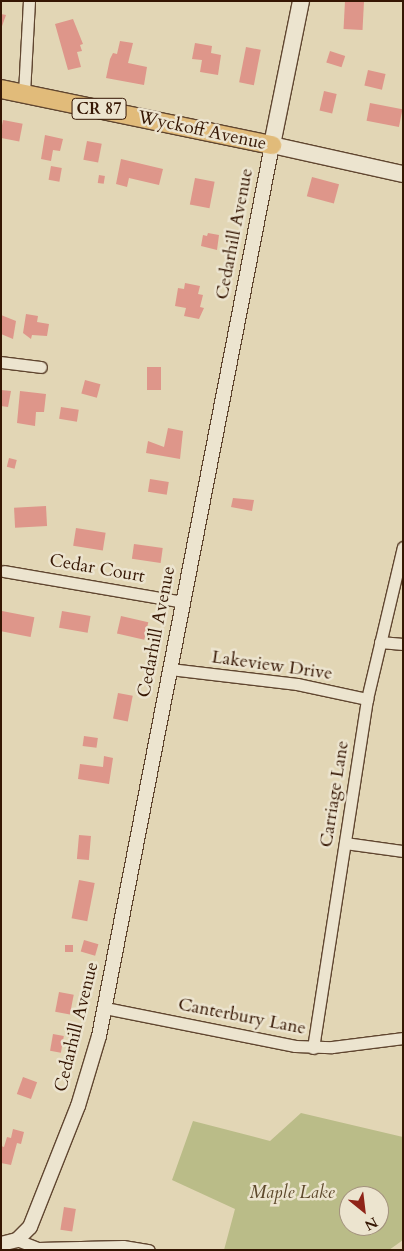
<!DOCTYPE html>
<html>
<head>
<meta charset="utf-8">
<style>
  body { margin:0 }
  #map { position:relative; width:404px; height:1251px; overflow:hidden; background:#e2d6b5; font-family:Cardo,serif }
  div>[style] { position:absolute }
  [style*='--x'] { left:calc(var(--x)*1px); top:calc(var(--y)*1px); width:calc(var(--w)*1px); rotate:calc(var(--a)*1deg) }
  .green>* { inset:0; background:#babc88 }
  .building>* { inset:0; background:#de968a; transform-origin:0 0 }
  .roads { filter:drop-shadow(1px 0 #604630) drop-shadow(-1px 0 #604630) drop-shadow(0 1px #604630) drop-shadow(0 -1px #604630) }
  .minor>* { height:11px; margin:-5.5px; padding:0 5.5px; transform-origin:5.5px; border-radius:5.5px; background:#ece4cf }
  .tertiary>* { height:14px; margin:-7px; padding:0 7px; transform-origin:7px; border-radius:7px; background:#ece4cf }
  .secondary>* { height:16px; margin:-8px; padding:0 8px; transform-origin:8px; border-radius:8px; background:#ece4cf }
  .primary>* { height:18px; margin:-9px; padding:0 9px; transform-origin:9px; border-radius:9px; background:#e1bb7a }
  span { translate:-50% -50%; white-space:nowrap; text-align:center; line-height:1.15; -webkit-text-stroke:5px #ece4cf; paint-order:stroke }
  .shield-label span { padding:1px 4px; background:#ece4cf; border:1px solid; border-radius:4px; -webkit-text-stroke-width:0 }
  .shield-label { font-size:16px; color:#351603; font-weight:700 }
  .street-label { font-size:18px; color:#351603 }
  .park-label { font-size:18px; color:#5d482b; font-style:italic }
  .frame { position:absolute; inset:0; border:2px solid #351603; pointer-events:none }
  .north { position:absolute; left:339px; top:1186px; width:50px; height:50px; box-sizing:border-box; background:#ece4cf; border:1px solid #a3927d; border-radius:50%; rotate:151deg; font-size:14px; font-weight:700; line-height:20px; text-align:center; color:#351603 }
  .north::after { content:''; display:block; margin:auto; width:18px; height:22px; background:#8f2418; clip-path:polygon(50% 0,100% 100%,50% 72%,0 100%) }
</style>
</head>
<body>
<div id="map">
  <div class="green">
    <i style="clip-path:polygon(evenodd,301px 1113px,403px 1137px,403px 1240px,389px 1250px,224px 1250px,235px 1209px,172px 1180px,193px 1121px,270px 1141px,301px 1113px,349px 1196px,379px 1196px,379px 1226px,349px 1226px,349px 1196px)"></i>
  </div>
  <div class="building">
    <i style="left:345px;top:1px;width:19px;height:28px;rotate:3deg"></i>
    <i style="clip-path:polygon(1px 14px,6px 15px,1px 29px)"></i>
    <i style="clip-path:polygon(73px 19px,83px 44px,80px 45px,82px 51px,77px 52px,81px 67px,68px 70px,55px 24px)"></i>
    <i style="clip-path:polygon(120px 41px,133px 43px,128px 63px,147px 67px,144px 85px,106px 78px,110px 59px,113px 53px,117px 54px)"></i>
    <i style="clip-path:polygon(195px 43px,212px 46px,211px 53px,221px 55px,218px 75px,200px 72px,202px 60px,192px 59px)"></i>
    <i style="left:246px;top:47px;width:15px;height:36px;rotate:11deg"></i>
    <i style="left:330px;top:51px;width:16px;height:12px;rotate:18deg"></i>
    <i style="left:368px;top:70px;width:18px;height:16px;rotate:13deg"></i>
    <i style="left:324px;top:91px;width:13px;height:20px;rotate:13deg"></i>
    <i style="left:370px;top:103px;width:33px;height:18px;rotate:11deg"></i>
    <i style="left:3px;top:120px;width:20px;height:18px;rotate:11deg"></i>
    <i style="clip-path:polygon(45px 135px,63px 139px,60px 151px,53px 150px,51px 161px,41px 159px)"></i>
    <i style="left:87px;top:141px;width:15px;height:19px;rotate:11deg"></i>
    <i style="clip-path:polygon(121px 159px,163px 169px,159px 185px,129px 178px,127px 187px,116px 184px)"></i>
    <i style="left:51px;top:166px;width:11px;height:14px;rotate:10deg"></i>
    <i style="left:99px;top:175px;width:6px;height:8px;rotate:9deg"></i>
    <i style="left:312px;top:177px;width:28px;height:20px;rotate:15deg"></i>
    <i style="left:195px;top:178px;width:20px;height:27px;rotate:11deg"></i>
    <i style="clip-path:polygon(208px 233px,219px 235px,217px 250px,201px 246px,203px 235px,207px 236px)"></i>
    <i style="clip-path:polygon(185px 283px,200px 286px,198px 294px,203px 295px,200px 307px,204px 308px,199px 319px,184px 316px,186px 308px,175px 306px,178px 288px,184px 289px)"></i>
    <i style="clip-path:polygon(26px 314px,38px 316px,37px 322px,49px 324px,47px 336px,32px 335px,31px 339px,23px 333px)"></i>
    <i style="clip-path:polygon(1px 315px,16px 321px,13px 339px,1px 334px)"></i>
    <i style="left:147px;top:367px;width:14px;height:23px"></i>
    <i style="left:85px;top:380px;width:16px;height:14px;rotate:15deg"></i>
    <i style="clip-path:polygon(1px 390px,11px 391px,8px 407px,1px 406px)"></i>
    <i style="clip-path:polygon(20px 391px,46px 394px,44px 412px,36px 412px,35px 426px,17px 423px)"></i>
    <i style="left:61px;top:407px;width:18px;height:12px;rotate:9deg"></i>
    <i style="clip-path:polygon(168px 428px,183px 431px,180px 459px,146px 453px,148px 441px,164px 447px)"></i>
    <i style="left:9px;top:458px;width:8px;height:9px;rotate:14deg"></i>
    <i style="left:150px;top:479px;width:19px;height:13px;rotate:9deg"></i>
    <i style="clip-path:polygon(233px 498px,254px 500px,252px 511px,231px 507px)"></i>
    <i style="left:46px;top:506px;width:20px;height:32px;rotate:87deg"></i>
    <i style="left:76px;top:528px;width:30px;height:18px;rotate:9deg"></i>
    <i style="left:134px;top:544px;width:29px;height:15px;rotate:8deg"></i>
    <i style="left:2px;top:611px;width:33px;height:20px;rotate:11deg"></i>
    <i style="left:62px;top:611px;width:29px;height:17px;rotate:10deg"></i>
    <i style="left:121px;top:616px;width:28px;height:18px;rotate:13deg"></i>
    <i style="left:118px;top:693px;width:15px;height:26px;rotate:11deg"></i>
    <i style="left:84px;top:736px;width:14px;height:10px;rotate:8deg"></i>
    <i style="clip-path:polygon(104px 756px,113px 758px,109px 784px,78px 779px,80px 764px,103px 767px)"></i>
    <i style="left:79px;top:835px;width:12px;height:24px;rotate:5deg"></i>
    <i style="left:79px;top:880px;width:16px;height:39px;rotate:11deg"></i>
    <i style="left:84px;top:940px;width:15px;height:12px;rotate:16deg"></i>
    <i style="left:65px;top:945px;width:8px;height:7px"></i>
    <i style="left:59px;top:992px;width:15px;height:20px;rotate:11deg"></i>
    <i style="left:53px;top:1034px;width:11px;height:17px;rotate:10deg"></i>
    <i style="left:23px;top:1077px;width:15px;height:18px;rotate:20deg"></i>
    <i style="clip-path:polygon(13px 1129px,24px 1132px,21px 1144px,17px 1143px,11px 1165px,1px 1163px,1px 1146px,4px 1147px,7px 1137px,11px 1138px)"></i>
    <i style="left:64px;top:1207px;width:12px;height:23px;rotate:9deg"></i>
  </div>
  <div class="roads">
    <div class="minor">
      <i style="--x:24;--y:93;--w:92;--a:-86.9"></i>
      <i style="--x:1;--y:362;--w:40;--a:7.1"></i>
      <i style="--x:4;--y:571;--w:182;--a:9.8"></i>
      <i style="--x:380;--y:642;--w:23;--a:5"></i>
      <i style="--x:170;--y:669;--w:128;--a:6.7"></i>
      <i style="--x:297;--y:684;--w:72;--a:12.1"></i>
      <i style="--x:345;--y:843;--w:59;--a:7.9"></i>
      <i style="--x:105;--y:1008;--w:194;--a:11.3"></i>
      <i style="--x:295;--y:1046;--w:37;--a:2"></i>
      <i style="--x:332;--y:1047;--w:72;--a:-7.2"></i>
      <i style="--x:313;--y:1048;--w:353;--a:-81.2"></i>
      <i style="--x:367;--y:699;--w:156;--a:-76.7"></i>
      <i style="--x:17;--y:1240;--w:22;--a:21"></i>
      <i style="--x:38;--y:1248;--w:85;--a:-1.3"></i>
      <i style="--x:123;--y:1246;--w:26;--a:9"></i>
    </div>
    <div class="tertiary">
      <i style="--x:1;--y:1244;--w:16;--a:-14"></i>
      <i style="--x:17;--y:1240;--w:18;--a:-45"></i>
      <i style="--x:30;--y:1227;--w:130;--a:-68.4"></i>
      <i style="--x:78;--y:1106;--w:73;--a:-73.3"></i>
      <i style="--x:99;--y:1036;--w:908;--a:-79.01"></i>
    </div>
    <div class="secondary">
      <i style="--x:301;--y:1;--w:147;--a:101.4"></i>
      <i style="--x:272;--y:145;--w:134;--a:12.5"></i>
    </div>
    <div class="primary">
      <i style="--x:1;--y:89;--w:277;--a:11.7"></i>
    </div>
  </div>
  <div class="shield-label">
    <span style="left:99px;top:109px">CR 87</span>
  </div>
  <div class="street-label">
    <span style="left:202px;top:131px;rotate:12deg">Wyckoff Avenue</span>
    <span style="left:235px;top:234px;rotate:-79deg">Cedarhill Avenue</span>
    <span style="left:97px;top:569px;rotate:10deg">Cedar Court</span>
    <span style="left:157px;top:632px;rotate:-79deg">Cedarhill Avenue</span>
    <span style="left:272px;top:666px;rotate:8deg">Lakeview Drive</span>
    <span style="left:335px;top:794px;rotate:-81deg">Carriage Lane</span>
    <span style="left:242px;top:1017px;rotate:11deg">Canterbury Lane</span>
    <span style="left:77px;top:1027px;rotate:-76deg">Cedarhill Avenue</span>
  </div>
  <div class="park-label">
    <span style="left:292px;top:1193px">Maple Lake</span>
  </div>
  <div class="frame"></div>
  <div class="north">N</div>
</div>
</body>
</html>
